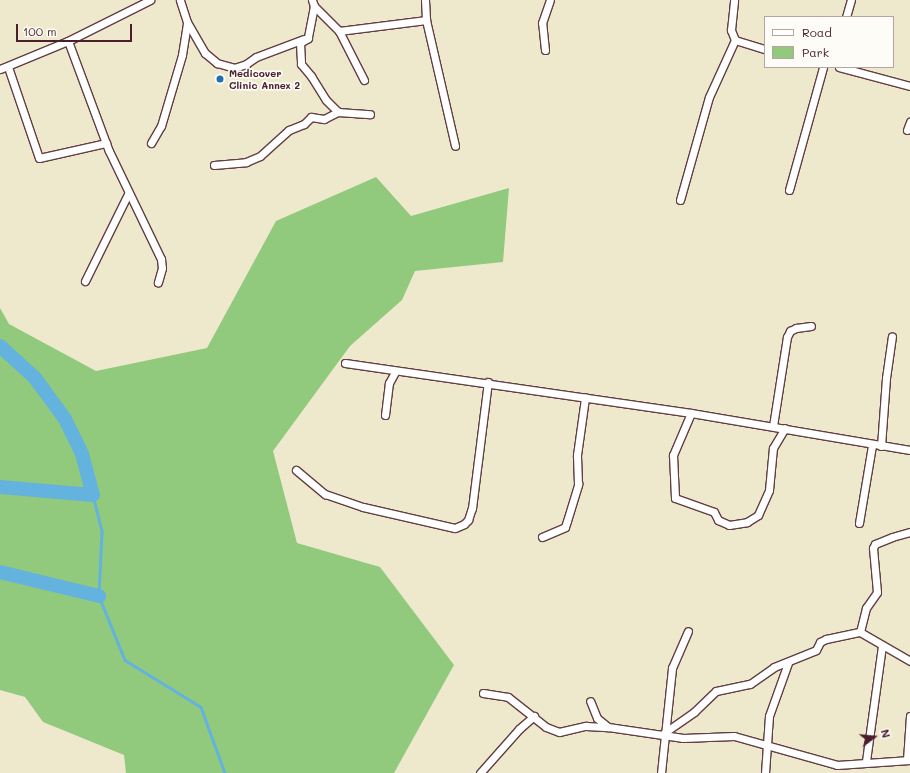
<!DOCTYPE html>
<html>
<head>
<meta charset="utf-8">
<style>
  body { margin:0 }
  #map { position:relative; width:910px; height:773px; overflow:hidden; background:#eee9cd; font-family:Mali,sans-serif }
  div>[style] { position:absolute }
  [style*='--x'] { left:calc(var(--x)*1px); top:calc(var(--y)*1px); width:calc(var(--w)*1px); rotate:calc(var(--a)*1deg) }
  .green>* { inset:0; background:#92ca7d }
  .stream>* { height:2.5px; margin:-1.25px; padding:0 1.25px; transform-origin:1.25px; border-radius:1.25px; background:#64b2de }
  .river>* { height:14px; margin:-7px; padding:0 7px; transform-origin:7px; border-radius:7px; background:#64b2de }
  .roads { filter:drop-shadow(1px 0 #633d43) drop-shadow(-1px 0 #633d43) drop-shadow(0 1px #633d43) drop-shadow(0 -1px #633d43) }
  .minor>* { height:7px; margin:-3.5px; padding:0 3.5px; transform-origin:3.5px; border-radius:3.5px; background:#fff }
  .dots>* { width:11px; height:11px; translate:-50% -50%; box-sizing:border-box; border:2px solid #fdfcf7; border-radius:50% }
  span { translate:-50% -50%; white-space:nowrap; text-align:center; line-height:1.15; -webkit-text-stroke:3.5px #fdfcf7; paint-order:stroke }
  .poi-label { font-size:10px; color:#4a1f2b; font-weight:700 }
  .left { translate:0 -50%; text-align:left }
  .legend { position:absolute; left:764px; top:16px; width:130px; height:52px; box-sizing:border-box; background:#fdfcf7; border:1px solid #b5a4a5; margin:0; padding:5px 7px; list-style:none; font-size:12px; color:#4a1f2b }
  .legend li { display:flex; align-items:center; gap:8px; height:20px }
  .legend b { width:20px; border:1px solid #b5a4a5 }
  .north { position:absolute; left:854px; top:717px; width:40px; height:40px; -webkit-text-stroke:3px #fdfcf7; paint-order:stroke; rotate:74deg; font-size:11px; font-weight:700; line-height:16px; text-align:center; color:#4a1f2b }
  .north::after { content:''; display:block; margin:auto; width:14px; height:18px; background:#4a1f2b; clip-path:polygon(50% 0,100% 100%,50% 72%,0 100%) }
  .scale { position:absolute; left:16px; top:24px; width:116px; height:18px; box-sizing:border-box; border:2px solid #4a1f2b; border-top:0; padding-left:5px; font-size:12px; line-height:14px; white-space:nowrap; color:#4a1f2b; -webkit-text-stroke:3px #fdfcf7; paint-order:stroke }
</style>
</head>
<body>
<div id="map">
  <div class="green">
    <i style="clip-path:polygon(376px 177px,411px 216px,509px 188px,503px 262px,415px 271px,402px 300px,350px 346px,273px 451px,297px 543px,380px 567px,454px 665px,394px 773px,126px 773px,124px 755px,43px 722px,25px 697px,0 690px,0 308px,9px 324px,96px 371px,207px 348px,276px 221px)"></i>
  </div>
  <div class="stream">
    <i style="--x:93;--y:495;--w:38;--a:76"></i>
    <i style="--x:102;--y:532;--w:64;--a:92.7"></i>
    <i style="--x:99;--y:596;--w:69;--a:67.9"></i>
    <i style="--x:125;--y:660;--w:89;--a:31.7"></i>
    <i style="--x:201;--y:707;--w:70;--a:70"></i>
  </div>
  <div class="river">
    <i style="--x:0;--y:346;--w:47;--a:42.4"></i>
    <i style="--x:35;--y:378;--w:51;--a:53.8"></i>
    <i style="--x:65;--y:419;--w:39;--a:64"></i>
    <i style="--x:82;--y:454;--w:42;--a:75"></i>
    <i style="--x:93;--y:495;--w:93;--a:-175.1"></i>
    <i style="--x:0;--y:572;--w:102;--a:13.6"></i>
  </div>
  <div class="roads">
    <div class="minor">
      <i style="--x:312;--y:0;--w:6;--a:72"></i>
      <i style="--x:314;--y:6;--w:33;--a:101"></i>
      <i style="--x:308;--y:38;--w:9;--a:148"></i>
      <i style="--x:300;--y:43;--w:21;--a:87"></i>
      <i style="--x:301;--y:64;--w:16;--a:50"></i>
      <i style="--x:311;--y:76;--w:28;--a:58"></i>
      <i style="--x:326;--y:100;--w:17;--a:45"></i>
      <i style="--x:338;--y:112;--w:32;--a:4"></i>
      <i style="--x:425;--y:0;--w:20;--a:87"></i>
      <i style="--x:426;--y:20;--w:129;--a:77"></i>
      <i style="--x:314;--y:6;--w:35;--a:45"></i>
      <i style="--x:339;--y:31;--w:55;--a:63"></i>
      <i style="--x:846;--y:17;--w:18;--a:-74"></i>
      <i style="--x:187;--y:22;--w:36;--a:60"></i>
      <i style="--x:205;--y:53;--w:16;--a:40"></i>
      <i style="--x:217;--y:63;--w:18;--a:16"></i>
      <i style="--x:234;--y:68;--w:13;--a:-18"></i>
      <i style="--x:246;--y:64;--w:12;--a:-35"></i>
      <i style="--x:256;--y:57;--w:51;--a:-20.6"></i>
      <i style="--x:339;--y:31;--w:88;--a:-7.2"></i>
      <i style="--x:735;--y:40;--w:31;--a:17"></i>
      <i style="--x:68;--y:41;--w:117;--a:69.6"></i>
      <i style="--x:109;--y:151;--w:120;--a:64.3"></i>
      <i style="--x:161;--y:259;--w:9;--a:84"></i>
      <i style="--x:162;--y:268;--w:15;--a:106"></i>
      <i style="--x:545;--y:50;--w:27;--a:-96"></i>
      <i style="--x:542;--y:23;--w:24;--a:-71"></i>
      <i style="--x:8;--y:67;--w:96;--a:71.2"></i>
      <i style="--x:39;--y:158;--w:69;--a:-12.6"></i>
      <i style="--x:839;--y:67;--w:73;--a:15"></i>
      <i style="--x:0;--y:69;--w:74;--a:-22.4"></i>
      <i style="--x:68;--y:41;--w:92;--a:-26.6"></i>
      <i style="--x:907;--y:130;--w:9;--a:-69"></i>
      <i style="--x:151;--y:143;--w:20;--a:-60"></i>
      <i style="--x:161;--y:126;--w:74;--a:-73.5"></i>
      <i style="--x:182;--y:55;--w:33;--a:-81"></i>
      <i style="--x:187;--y:22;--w:23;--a:-108"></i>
      <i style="--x:214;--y:165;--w:32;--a:-5"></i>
      <i style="--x:246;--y:162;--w:15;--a:-23"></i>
      <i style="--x:260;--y:156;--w:39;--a:-42"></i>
      <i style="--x:289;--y:130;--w:16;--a:-22"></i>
      <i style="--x:304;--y:124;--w:10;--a:-45"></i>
      <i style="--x:311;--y:117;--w:13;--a:9"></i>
      <i style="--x:324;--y:119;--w:16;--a:-27"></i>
      <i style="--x:789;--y:190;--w:128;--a:-74.5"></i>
      <i style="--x:680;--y:200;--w:107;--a:-74.3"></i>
      <i style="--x:709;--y:97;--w:63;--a:-65.5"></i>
      <i style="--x:735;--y:40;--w:11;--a:-112"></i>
      <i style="--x:731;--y:30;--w:30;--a:-84"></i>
      <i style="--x:85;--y:281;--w:97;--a:-63.7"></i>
      <i style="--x:345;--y:363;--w:350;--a:8.2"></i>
      <i style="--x:691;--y:413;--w:222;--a:9.6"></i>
      <i style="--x:691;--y:413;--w:46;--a:113.2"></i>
      <i style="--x:673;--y:455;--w:43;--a:87.3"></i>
      <i style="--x:675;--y:498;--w:41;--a:19.7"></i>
      <i style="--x:714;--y:512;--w:9;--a:63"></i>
      <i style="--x:718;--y:520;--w:12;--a:24"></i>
      <i style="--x:729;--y:525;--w:18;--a:-9"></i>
      <i style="--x:747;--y:522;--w:13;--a:-32"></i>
      <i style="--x:758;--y:515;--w:27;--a:-66"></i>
      <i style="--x:769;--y:490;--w:42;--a:-84.6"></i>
      <i style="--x:773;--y:448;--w:23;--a:-59"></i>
      <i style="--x:385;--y:415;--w:32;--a:-83"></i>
      <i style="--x:389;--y:383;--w:13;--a:-61"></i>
      <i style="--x:773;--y:426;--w:90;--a:-81.1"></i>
      <i style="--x:787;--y:337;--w:7;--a:-63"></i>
      <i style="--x:790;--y:331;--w:7;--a:-27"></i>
      <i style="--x:796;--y:328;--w:15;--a:-8"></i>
      <i style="--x:881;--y:446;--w:68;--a:-85.8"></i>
      <i style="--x:886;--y:378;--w:42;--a:-81.9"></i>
      <i style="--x:296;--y:470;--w:38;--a:40"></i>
      <i style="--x:325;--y:494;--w:40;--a:18.9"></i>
      <i style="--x:363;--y:507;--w:94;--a:12.9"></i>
      <i style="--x:455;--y:528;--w:10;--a:-24"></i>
      <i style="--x:464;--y:524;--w:6;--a:-45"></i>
      <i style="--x:468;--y:520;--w:13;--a:-72"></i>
      <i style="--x:472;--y:508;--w:127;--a:-82.8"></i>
      <i style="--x:859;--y:523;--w:79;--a:-80.5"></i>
      <i style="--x:542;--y:537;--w:25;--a:-23"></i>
      <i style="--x:565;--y:527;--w:6;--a:-72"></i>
      <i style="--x:567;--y:521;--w:39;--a:-73"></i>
      <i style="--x:578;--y:484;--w:29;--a:-92"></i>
      <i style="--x:577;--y:455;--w:58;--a:-82"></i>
      <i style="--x:860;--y:632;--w:58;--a:30.1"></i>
      <i style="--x:483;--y:693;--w:25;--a:9"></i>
      <i style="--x:508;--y:697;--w:48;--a:38.3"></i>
      <i style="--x:546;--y:727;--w:14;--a:21"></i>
      <i style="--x:559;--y:732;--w:28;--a:-13"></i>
      <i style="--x:586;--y:726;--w:22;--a:3"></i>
      <i style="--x:608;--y:727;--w:14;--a:-141"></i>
      <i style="--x:597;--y:718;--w:18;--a:-112"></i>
      <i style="--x:608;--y:727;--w:76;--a:8.3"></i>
      <i style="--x:683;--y:738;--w:51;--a:-2.2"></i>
      <i style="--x:734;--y:736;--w:107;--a:15.7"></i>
      <i style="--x:837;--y:765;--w:73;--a:-3.9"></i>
      <i style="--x:664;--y:733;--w:37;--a:-35"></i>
      <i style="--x:694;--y:712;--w:30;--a:-44"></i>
      <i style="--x:716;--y:691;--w:35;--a:-12"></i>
      <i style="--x:750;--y:684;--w:29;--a:-35"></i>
      <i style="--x:774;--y:667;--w:45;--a:-22"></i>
      <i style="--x:816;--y:650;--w:9;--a:-63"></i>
      <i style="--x:820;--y:642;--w:7;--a:-27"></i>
      <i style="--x:826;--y:639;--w:35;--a:-12"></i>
      <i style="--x:860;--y:632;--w:25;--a:-76"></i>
      <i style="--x:866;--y:608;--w:19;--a:-55"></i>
      <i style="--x:877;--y:592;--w:44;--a:-95.2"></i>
      <i style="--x:873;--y:548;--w:4;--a:-63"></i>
      <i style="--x:875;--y:544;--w:18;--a:-22"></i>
      <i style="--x:892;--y:537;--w:19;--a:-16"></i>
      <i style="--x:907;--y:760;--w:44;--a:-86.1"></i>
      <i style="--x:866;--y:761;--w:117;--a:-82.1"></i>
      <i style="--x:480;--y:773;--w:59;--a:-48.4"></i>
      <i style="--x:519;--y:729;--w:20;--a:-41"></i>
      <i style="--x:661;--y:773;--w:106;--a:-84"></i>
      <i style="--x:672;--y:668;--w:40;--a:-66.6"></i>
      <i style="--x:765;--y:773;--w:57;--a:-86"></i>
      <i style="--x:769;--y:716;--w:56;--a:-70.3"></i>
    </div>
  </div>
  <div class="dots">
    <i style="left:220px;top:79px;background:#1f6fb2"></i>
  </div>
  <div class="poi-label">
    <span class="left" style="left:229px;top:79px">Medicover<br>Clinic Annex 2</span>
  </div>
  <ul class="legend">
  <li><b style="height:5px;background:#fff"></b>Road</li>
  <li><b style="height:11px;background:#92ca7d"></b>Park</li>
  </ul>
  <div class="north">N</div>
  <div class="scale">100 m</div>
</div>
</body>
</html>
